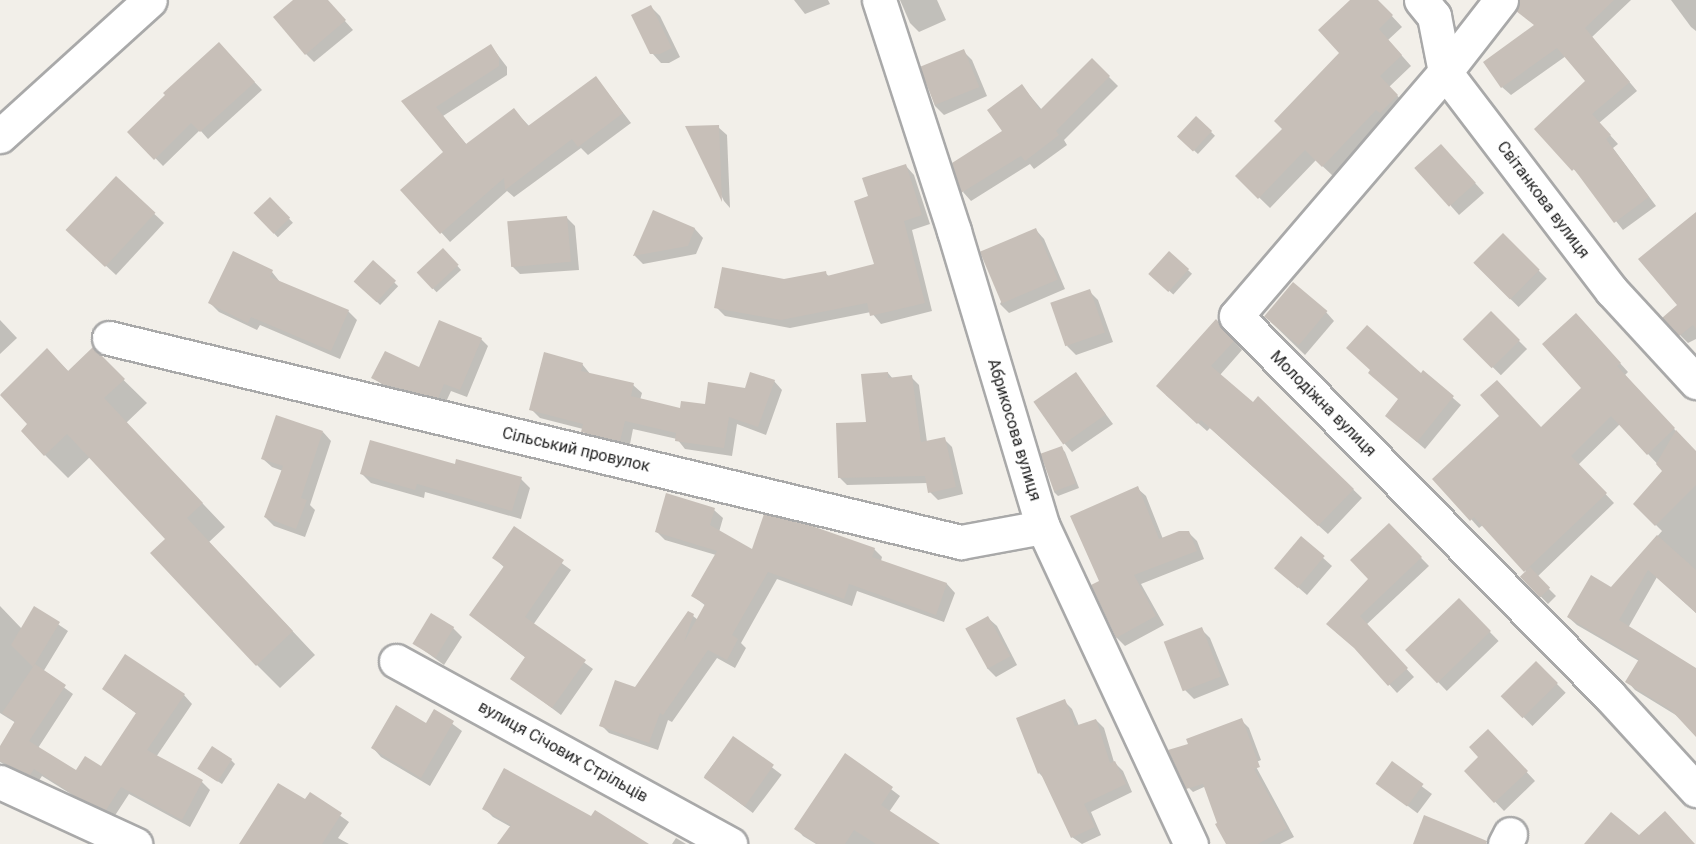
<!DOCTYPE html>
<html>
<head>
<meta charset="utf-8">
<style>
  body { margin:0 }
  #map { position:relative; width:1696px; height:844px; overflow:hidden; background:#f2efe9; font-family:Roboto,sans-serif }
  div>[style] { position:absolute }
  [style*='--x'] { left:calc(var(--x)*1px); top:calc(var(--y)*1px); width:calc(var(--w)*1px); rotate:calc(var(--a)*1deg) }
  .shadow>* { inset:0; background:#0003; transform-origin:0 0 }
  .building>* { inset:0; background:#c7bfb8; transform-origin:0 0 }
  .roads { filter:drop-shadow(2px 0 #a9a9a9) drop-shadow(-2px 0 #a9a9a9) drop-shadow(0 2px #a9a9a9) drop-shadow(0 -2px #a9a9a9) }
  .minor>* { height:33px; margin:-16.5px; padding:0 16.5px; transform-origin:16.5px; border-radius:16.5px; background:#fff }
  span { translate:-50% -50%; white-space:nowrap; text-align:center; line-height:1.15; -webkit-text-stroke:4.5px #fff; paint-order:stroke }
  .street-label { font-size:16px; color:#222 }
</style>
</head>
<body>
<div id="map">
  <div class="shadow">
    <i style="clip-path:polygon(295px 0,326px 0,353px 30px,314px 62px,306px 54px)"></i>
    <i style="clip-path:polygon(794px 0,828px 0,830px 4px,805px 14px)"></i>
    <i style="clip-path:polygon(900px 0,937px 0,946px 20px,919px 32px,910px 23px)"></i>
    <i style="clip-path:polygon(1352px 0,1377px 0,1402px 27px,1388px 40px,1411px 66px,1389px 87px,1408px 107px,1388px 119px,1333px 176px,1316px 160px,1270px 208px,1237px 176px,1284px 129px,1341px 53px)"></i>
    <i style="clip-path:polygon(1520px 0,1631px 0,1592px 37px,1637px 91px,1599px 123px,1618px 144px,1613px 148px,1656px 206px,1623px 230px,1582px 178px,1536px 129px,1587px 81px,1566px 56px,1511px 95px,1502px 87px,1536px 26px)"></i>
    <i style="clip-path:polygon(1671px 0,1696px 0,1696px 31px,1691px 27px)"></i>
    <i style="clip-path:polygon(651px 7px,660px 16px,680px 57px,669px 63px,661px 63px,652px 53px)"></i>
    <i style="clip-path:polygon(491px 46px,507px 67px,507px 75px,443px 116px,467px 145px,514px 110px,530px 127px,596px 78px,631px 123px,588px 155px,581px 148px,514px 197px,507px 191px,450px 242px,403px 190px,445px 152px,403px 101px)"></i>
    <i style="clip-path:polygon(963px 51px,972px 60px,987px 96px,944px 115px,935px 106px,922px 68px)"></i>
    <i style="clip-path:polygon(226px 52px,262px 90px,208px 139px,200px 130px,163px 166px,130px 132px)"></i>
    <i style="clip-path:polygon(1092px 60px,1118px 86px,1064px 140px,1067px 145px,1034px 169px,1030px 164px,971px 201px,963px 192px,1005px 131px,1022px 86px,1042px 110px)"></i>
    <i style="left:1196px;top:118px;width:26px;height:25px;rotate:43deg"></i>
    <i style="clip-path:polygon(718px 127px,727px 135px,730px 208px,724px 201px,688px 128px)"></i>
    <i style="clip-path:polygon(1450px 155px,1484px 193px,1459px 215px,1451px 206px)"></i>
    <i style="clip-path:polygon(906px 166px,914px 175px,930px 224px,912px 230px,932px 311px,881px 324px,871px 312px,790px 328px,725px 316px,716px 307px,784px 280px,825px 273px,830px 277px,876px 265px,870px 197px)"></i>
    <i style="clip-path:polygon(116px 178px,164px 223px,116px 275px,76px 238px)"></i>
    <i style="left:270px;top:199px;width:33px;height:21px;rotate:46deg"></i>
    <i style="clip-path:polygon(654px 212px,695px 229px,703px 238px,696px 254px,643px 264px,635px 256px)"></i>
    <i style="clip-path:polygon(566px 217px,575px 226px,579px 270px,520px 274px,511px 265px)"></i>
    <i style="clip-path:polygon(1036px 230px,1044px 239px,1065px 289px,1009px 313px,1000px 304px)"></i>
    <i style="left:1503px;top:235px;width:62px;height:40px;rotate:45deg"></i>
    <i style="clip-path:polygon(1696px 238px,1696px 339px,1688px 343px,1680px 335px,1679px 305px)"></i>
    <i style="left:443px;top:250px;width:27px;height:33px;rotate:48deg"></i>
    <i style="clip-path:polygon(234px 253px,272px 272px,280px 282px,348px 311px,357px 320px,340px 359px,260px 325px,257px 330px,219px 312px,210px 303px)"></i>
    <i style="left:1169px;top:253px;width:31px;height:28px;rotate:42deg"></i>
    <i style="left:373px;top:262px;width:35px;height:26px;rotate:44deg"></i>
    <i style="clip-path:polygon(1089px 291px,1098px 300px,1113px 342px,1076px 355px,1067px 346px)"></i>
    <i style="clip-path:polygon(1326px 312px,1334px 321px,1305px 355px,1265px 316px)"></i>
    <i style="left:1491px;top:313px;width:51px;height:37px;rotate:45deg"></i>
    <i style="clip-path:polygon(0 320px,17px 338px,0 354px)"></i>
    <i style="clip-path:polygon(1216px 321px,1242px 350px,1220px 375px,1253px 404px,1258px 398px,1362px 498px,1328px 534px,1210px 428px,1207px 431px,1166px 395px)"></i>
    <i style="clip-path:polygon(1584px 323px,1628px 372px,1625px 375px,1696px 453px,1696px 613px,1657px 577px,1628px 628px,1696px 670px,1696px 735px,1679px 717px,1635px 690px,1627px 681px,1639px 661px,1577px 625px,1568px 617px,1611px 589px,1662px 531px,1635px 504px,1664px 471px,1620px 424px,1578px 465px,1614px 503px,1537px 577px,1556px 596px,1548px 604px,1522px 577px,1527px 572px,1483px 525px,1479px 528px,1471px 519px,1541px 429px,1584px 388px)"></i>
    <i style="clip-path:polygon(481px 339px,488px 346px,467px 397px,451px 391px,445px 404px,392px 391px,373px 378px,419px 369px)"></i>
    <i style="clip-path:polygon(47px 350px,69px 372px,93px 350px,147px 403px,126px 423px,225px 527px,209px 542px,315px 655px,280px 688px,257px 665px,168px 539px,90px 457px,68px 478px,45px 455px,29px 424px,1px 394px)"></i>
    <i style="clip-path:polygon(582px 364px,591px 375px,633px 385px,642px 393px,640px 400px,681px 409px,706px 405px,774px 381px,782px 390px,766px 435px,737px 424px,732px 456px,685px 449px,677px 439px,633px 429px,629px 449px,591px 440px,583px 429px,540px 418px,531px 409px)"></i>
    <i style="clip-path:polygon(1423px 372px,1461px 405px,1425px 449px,1395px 423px,1400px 400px)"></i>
    <i style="clip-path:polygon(888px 373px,893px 379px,911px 377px,919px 385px,927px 442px,944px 439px,952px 447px,963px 494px,938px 500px,930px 492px,928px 483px,847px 485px,839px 477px,867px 424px)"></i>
    <i style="clip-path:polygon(1076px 374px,1113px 424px,1072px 452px,1064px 443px)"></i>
    <i style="clip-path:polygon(323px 432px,331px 441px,310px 505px,315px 510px,305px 537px,274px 526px,265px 517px,283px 471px,272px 467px,263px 459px)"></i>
    <i style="clip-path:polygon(1061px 448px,1065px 452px,1079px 488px,1058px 496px,1054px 492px)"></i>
    <i style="clip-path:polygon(456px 466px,521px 479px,530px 488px,521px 519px,425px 492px,424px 498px,371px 483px,362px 474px)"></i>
    <i style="clip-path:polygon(1137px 488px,1146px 496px,1163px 539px,1188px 532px,1197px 541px,1204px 559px,1141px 584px,1164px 625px,1125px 646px,1117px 638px,1093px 586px,1101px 581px)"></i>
    <i style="clip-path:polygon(714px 510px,723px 518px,719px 532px,753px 551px,874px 549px,882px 557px,881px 561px,947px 584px,955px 593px,944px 622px,857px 591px,852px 606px,777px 579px,741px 643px,746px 648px,735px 668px,717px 658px,672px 722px,668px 720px,658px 750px,609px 733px,601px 725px,635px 689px,693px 616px,698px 620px,706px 606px,693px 596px,716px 555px,665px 540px,656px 531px)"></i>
    <i style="clip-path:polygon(1389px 525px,1429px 566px,1366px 625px,1414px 677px,1397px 693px,1360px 652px,1336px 632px,1370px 579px)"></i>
    <i style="clip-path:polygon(514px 528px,571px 570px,533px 625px,593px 669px,561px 715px,512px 678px,526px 658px,471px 615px,505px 568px,494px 558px)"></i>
    <i style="clip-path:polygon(1301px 538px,1332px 566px,1307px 595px,1284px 575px)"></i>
    <i style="left:1459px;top:600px;width:57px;height:72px;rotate:46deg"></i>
    <i style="clip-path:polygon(0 606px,22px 629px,34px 608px,68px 631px,43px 672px,73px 694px,38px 748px,76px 772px,101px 768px,137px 714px,104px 689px,184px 695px,192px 704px,156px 757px,202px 782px,210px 790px,190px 827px,129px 794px,114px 817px,87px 804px,42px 776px,38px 782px,0 762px,0 748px,16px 723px,0 713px)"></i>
    <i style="clip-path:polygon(988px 618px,997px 626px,1017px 665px,996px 677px,987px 668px)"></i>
    <i style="clip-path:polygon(453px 628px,462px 637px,444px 665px,414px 643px)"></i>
    <i style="clip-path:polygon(1201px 629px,1210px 638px,1229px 685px,1194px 699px,1185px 690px)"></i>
    <i style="left:1536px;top:663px;width:42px;height:47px;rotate:45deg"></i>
    <i style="clip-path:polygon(1064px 701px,1072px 709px,1079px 726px,1096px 720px,1104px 728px,1114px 762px,1123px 771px,1132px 792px,1091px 812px,1101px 835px,1082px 844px,1072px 837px,1044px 778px,1039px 773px)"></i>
    <i style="clip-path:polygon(435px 711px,462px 731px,430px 786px,381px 757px,373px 748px,427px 725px)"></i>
    <i style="clip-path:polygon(1241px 720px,1249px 728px,1261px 760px,1254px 763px,1294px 837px,1280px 844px,1227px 844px,1219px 823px,1215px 782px,1193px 792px,1185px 784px,1190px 745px)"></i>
    <i style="clip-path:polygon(1488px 731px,1535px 781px,1504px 811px,1466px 771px,1480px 757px)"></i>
    <i style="left:733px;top:738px;width:61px;height:48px;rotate:37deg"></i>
    <i style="clip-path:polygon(846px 755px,900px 796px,889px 812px,938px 844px,816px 844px,803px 836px,796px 828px)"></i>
    <i style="clip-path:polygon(231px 760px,235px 764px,222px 784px,203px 772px)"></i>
    <i style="left:1392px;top:764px;width:50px;height:24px;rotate:37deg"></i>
    <i style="clip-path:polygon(310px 794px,349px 822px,338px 838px,349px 844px,241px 844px,305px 801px)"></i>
    <i style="clip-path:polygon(484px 808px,592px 818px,646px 844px,499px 844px,511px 827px,493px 817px)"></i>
    <i style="clip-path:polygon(676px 838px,686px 844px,672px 844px)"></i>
  </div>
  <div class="building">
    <i style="clip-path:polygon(293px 0,328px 0,346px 20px,305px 55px,273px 17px)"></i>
    <i style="clip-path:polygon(1350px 0,1378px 0,1393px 15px,1379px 29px,1402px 55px,1380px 76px,1398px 95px,1380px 113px,1376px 110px,1322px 167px,1305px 150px,1258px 199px,1235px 176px,1282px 129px,1274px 121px,1339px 53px,1318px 30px)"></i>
    <i style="clip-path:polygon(1519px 0,1614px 0,1585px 28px,1630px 82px,1592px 114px,1611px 135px,1606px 139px,1649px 197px,1614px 223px,1574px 169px,1572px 171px,1534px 129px,1585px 81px,1557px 48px,1501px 88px,1483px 62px,1534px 25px,1516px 11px)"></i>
    <i style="clip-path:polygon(651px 5px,672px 48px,660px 54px,650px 54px,631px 15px)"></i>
    <i style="clip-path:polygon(219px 42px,255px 82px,200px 132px,191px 123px,154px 160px,127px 132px,165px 95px,163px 93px)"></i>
    <i style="clip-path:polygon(491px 44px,499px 57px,499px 66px,436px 107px,466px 144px,514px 108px,528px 126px,596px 76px,623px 113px,578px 147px,572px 139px,505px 190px,504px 178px,440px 234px,400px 190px,443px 152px,401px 101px)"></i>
    <i style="left:964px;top:49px;width:41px;height:48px;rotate:68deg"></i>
    <i style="clip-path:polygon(1092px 58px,1110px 76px,1056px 131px,1059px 135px,1025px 161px,1021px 156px,961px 193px,952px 163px,1002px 131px,987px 110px,1022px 84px,1040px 110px)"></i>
    <i style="left:1196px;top:116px;width:22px;height:28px;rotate:43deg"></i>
    <i style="clip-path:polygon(719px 125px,722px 202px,685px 126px)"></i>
    <i style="left:1441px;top:144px;width:52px;height:36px;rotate:48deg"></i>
    <i style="clip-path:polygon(906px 164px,922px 215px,904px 221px,925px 303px,870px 316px,867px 303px,781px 320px,714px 308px,722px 267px,784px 279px,826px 271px,827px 276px,874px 264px,854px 201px,868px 196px,862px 178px)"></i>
    <i style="left:116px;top:176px;width:54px;height:74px;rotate:43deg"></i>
    <i style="left:270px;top:197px;width:29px;height:23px;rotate:46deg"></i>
    <i style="clip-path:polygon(653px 210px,695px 228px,688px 246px,633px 256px)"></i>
    <i style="clip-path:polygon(1696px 212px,1696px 329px,1693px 325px,1679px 336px,1662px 318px,1677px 305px,1638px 259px)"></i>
    <i style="left:567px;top:216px;width:46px;height:60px;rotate:85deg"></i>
    <i style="left:1036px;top:228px;width:56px;height:61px;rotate:67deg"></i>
    <i style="left:1503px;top:233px;width:52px;height:42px;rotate:45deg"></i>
    <i style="left:443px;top:248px;width:23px;height:36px;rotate:47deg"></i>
    <i style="clip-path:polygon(233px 251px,273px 270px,270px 277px,349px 310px,331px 351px,251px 317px,248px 323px,208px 303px)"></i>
    <i style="left:1169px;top:251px;width:27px;height:31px;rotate:42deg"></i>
    <i style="left:373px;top:260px;width:31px;height:29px;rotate:42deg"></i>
    <i style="left:1293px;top:282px;width:45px;height:45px;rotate:40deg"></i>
    <i style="left:1090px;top:289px;width:46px;height:42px;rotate:71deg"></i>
    <i style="left:1491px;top:311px;width:41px;height:40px;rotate:45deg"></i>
    <i style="clip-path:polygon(1576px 313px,1621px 363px,1617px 366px,1675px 428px,1647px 455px,1611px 416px,1571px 456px,1607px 493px,1524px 572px,1474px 517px,1470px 521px,1432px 479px,1499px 416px,1480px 395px,1497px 380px,1541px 427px,1581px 388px,1542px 344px)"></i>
    <i style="clip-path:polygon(1216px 319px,1234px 341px,1211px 366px,1253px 402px,1258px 396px,1354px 489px,1318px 526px,1201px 420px,1197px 424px,1156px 386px)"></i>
    <i style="clip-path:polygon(439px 320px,482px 338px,460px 390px,444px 384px,438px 398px,383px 384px,371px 378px,385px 351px,419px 367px)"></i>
    <i style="clip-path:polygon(1367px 325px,1421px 373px,1423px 370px,1454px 396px,1417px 442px,1385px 416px,1398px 399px,1368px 373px,1370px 370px,1346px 348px)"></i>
    <i style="clip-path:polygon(93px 347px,125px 379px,104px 398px,203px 503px,187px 518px,293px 631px,256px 666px,150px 553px,165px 539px,67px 434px,44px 456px,21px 431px,27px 424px,0 395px,47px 348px,68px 371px)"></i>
    <i style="clip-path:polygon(544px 352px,583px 363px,581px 371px,634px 383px,631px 396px,680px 408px,681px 401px,705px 404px,708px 382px,745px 388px,750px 372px,775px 380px,758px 427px,729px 417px,724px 448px,675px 441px,676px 433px,625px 421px,620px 441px,581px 432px,583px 424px,529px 410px)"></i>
    <i style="clip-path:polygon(888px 372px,888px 378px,912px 375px,921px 442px,945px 437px,956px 487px,928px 493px,925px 476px,838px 478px,836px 423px,866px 422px,861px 374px)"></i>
    <i style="left:1076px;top:372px;width:52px;height:52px;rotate:55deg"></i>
    <i style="clip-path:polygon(276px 415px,323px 431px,301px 498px,307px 500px,296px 529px,264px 517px,283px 466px,261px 459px)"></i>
    <i style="clip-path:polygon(1676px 430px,1696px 451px,1696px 485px,1655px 526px,1633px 504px,1662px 471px,1656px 464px)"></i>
    <i style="clip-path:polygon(370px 440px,455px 464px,456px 459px,522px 477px,512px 511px,417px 484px,415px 490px,360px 474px)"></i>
    <i style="left:1062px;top:446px;width:40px;height:23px;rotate:70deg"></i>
    <i style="clip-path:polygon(1138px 486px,1159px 539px,1179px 531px,1189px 531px,1197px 551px,1134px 575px,1156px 616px,1116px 638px,1091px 585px,1099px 581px,1070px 516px)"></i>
    <i style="clip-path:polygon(666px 493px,715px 508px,710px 525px,752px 549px,764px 514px,812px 526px,875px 548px,872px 557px,947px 583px,936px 615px,849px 584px,844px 599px,768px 572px,732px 635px,738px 639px,727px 660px,708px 650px,663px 715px,660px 713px,649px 743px,599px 726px,615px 680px,635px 687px,688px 611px,694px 614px,684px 642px,705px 604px,691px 596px,717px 551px,655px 532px)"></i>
    <i style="clip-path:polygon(1389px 523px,1422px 557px,1360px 616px,1408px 668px,1388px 686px,1354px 648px,1326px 624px,1368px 579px,1350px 560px)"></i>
    <i style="clip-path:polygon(514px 526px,564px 560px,525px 617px,586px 660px,552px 708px,510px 679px,525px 657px,469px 615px,504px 566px,492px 558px)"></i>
    <i style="clip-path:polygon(1657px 535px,1696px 570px,1696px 613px,1648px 570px,1619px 620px,1696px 668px,1696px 737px,1671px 710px,1625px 682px,1639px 659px,1567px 617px,1591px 575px,1611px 587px)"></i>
    <i style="left:1301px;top:536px;width:31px;height:42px;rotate:40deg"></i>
    <i style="left:1530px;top:567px;width:29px;height:14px;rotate:46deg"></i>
    <i style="left:1459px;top:598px;width:46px;height:75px;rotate:46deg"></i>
    <i style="clip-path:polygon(34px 606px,60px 622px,33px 667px,11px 645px)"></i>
    <i style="left:431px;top:613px;width:27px;height:36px;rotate:31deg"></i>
    <i style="left:988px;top:616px;width:46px;height:26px;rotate:61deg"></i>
    <i style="left:1202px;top:627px;width:53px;height:41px;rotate:69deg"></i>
    <i style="clip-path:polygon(125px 654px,185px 694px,147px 750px,203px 780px,182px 820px,121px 787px,106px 810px,77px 797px,34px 769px,30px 775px,0 761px,0 746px,15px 721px,2px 713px,35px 664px,66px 685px,29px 741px,76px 770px,85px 756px,101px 766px,136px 713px,102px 689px)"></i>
    <i style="left:1536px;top:661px;width:31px;height:50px;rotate:45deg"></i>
    <i style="clip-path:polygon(1065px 699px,1075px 726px,1096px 719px,1110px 763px,1115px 761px,1126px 784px,1084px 804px,1095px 827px,1071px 838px,1040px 772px,1038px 774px,1016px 718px)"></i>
    <i style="clip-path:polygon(396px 705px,426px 723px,434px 709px,454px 721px,421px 778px,371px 748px)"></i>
    <i style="clip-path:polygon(1242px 718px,1260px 767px,1254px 769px,1287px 828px,1258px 844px,1226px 844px,1215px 824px,1217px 823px,1203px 784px,1186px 789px,1168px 750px,1188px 744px,1186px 739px)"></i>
    <i style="clip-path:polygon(1488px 729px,1528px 771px,1494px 803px,1464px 771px,1478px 757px,1469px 747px)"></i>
    <i style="left:733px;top:736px;width:50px;height:51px;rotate:35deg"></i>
    <i style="left:212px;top:746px;width:24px;height:27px;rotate:33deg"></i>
    <i style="clip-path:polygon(845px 753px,893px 787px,881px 805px,940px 844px,876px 844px,854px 830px,845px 844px,817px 844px,794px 829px)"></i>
    <i style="left:1392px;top:761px;width:39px;height:28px;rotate:36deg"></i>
    <i style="clip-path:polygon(504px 768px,591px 816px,595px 810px,649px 844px,497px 844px,511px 825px,482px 809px)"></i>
    <i style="clip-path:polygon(278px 783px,305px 799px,310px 792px,342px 813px,322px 844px,239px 844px)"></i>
    <i style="clip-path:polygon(1665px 811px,1695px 844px,1584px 844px,1611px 812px,1639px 835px)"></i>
    <i style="clip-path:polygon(1424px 815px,1487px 841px,1486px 844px,1413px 844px)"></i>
  </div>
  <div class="roads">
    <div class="minor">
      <i style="--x:879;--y:0;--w:243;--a:72"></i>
      <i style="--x:954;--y:231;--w:309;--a:73.3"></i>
      <i style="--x:1043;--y:527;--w:350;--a:65"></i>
      <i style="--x:1421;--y:0;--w:21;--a:51"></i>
      <i style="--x:1434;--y:16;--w:57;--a:78.9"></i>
      <i style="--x:1445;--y:72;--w:275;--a:52.7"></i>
      <i style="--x:1612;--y:291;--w:124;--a:47.3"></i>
      <i style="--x:1501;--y:0;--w:91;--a:127.9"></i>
      <i style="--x:1445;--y:72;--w:321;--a:130.6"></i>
      <i style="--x:1236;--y:316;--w:532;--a:45.46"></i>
      <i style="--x:1609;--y:695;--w:129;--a:47.5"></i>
      <i style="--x:0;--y:136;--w:202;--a:-42.2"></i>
      <i style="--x:109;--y:338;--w:876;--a:13.47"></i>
      <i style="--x:961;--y:542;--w:83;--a:-10.4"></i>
      <i style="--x:396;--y:661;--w:381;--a:28.7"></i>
      <i style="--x:0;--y:782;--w:149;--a:24.7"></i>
      <i style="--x:1505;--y:844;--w:11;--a:-63"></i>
    </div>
  </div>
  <div class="street-label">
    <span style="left:1543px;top:200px;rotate:53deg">Світанкова вулиця</span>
    <span style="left:1323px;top:404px;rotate:45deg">Молодіжна вулиця</span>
    <span style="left:1014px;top:430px;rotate:73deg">Абрикосова вулиця</span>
    <span style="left:576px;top:450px;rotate:13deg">Сільський провулок</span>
    <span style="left:563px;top:752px;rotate:29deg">вулиця Січових Стрільців</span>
  </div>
</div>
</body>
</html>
